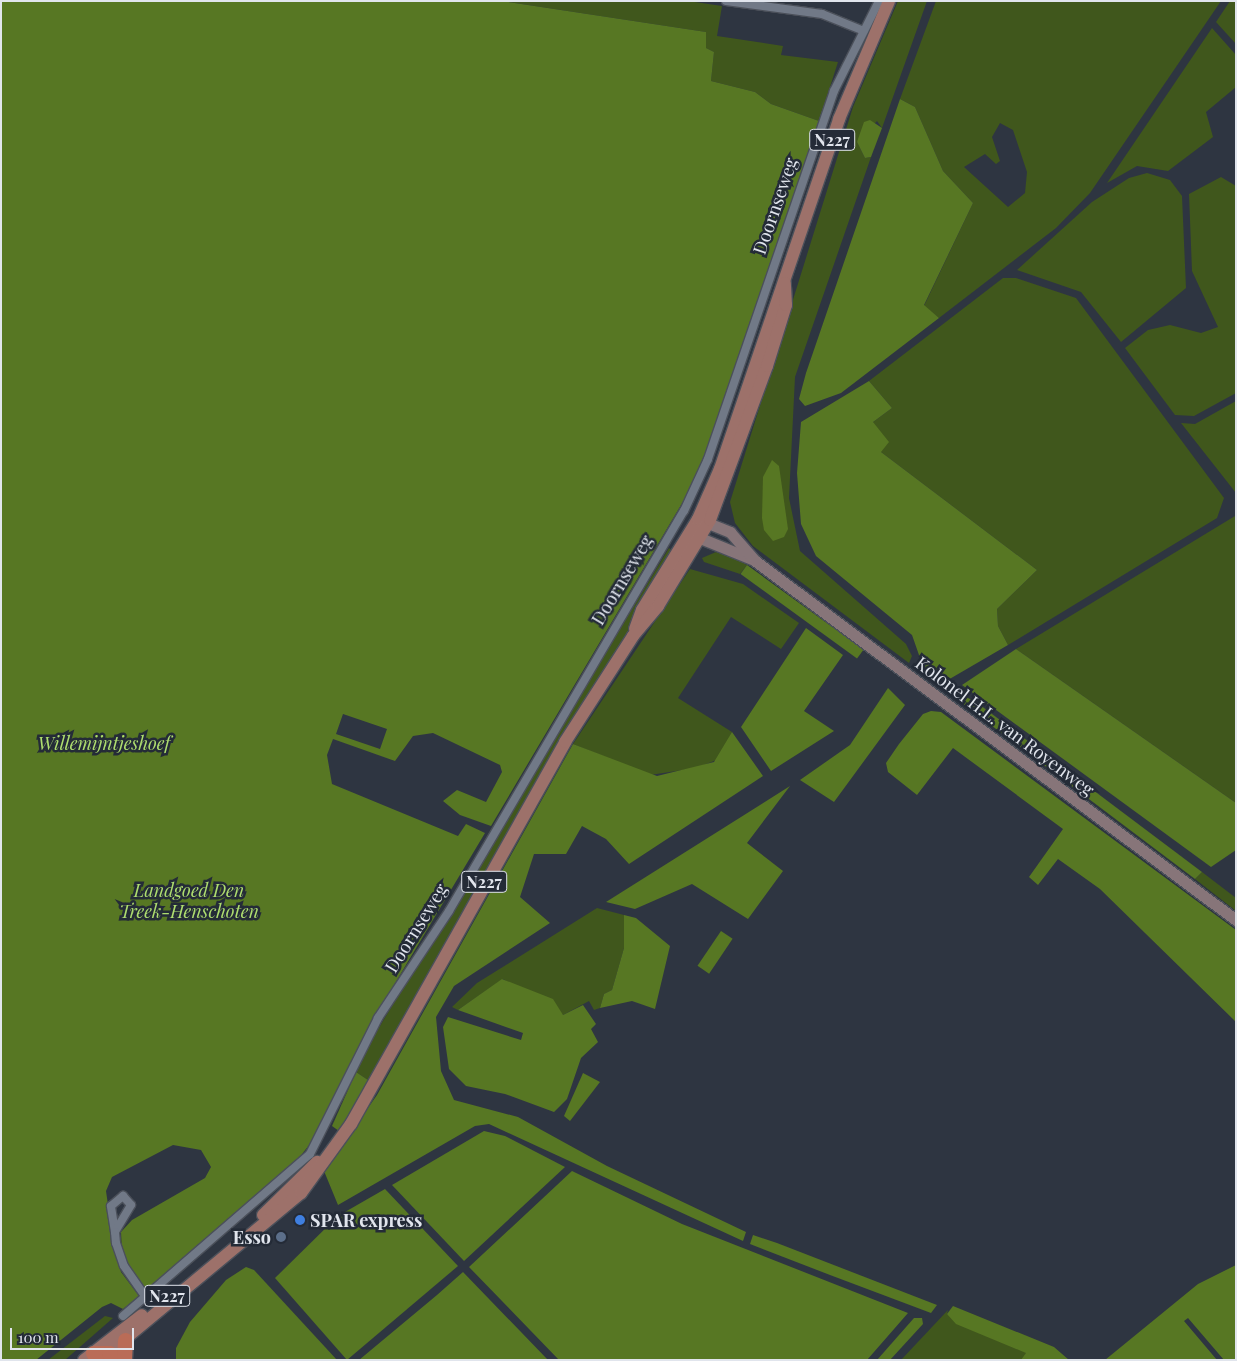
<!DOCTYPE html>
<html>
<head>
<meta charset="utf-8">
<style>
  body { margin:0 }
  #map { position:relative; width:1237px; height:1361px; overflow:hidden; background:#2e3541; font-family:"Playfair Display",serif }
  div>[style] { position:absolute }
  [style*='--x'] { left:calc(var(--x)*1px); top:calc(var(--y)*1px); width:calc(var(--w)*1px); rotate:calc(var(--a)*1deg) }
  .green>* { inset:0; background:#40571c }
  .forest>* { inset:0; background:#577723; transform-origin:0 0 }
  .roads { filter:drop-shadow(1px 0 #4b505a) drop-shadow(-1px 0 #4b505a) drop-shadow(0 1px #4b505a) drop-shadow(0 -1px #4b505a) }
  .street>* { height:8px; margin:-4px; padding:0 4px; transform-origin:4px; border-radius:4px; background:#717987 }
  .secondary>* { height:11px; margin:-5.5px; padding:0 5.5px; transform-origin:5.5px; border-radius:5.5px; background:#877579 }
  .primary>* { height:12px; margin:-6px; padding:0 6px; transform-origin:6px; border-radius:6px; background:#9d716a }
  .highway>* { height:15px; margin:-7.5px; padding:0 7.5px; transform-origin:7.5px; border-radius:7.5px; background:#ba6c57 }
  .dots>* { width:14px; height:14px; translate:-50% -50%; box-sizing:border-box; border:2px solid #242b37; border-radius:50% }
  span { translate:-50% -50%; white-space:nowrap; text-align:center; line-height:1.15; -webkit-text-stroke:5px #242b37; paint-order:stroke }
  .shield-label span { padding:1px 4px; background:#242b37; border:1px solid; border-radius:4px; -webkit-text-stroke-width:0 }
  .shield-label { font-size:16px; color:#e1e5ed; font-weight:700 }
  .street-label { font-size:18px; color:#e1e5ed }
  .park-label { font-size:18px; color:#aedd6f; font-style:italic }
  .poi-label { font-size:18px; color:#e1e5ed; font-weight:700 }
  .left { translate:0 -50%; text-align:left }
  .right { translate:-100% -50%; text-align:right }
  .frame { position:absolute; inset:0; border:2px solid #e1e5ed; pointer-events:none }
  .scale { position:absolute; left:10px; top:1328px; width:124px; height:22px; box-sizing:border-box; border:2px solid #e1e5ed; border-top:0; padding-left:6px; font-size:15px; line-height:18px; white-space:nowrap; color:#e1e5ed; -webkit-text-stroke:4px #242b37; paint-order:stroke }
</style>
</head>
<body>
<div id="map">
  <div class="green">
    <i style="clip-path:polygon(502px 1px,688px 1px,722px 6px,717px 36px,783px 46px,781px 55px,838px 62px,819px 121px,771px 104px,755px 92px,711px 81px,714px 52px,706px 48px,706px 32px)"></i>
    <i style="clip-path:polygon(898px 1px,927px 1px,882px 128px,877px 121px,857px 142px,865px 158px,871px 157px,795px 377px,789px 498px,800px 551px,906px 644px,912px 656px,909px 663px,753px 546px,735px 523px,730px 502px,853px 107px)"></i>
    <i style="clip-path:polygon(evenodd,936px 1px,1221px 1px,1090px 193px,1056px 228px,939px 318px,924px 306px,973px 203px,943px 171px,915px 107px,900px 99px,936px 1px,1000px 123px,1013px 130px,1027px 172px,1025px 193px,1008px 207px,964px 167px,985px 154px,996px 164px,1000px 161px,992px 137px,1000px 123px)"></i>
    <i style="clip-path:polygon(1230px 1px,1236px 1px,1236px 44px,1216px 22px)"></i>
    <i style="clip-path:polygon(1212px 28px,1236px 55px,1236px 87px,1206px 112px,1213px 137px,1168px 171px,1137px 166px,1107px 183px)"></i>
    <i style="clip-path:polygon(1147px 173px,1170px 180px,1182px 196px,1186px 288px,1121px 342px,1081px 292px,1017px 270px,1092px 202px,1129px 178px)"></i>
    <i style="clip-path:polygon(1221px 177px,1236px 186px,1236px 393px,1194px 416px,1175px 415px,1125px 348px,1148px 330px,1170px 325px,1201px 333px,1218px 327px,1192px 271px,1189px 194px)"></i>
    <i style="clip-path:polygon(1003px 278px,1016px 278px,1076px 298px,1224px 498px,1217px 518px,1008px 645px,998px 626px,997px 609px,1037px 570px,881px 452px,873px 422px,892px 408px,869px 381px)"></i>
    <i style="clip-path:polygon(1236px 401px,1236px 493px,1181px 423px,1195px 424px)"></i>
    <i style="clip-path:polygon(1235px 516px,1236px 517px,1236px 803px,1016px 649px)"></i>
    <i style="clip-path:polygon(669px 548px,673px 552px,625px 638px,371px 1082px,356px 1072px,369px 1044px)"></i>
    <i style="clip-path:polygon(716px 552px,734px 558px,747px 565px,740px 574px,704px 562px,702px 558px)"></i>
    <i style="clip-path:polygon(690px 569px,743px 584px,799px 623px,781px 649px,731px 617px,678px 698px,732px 732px,719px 759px,696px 768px,650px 775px,573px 744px)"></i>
    <i style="clip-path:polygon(1202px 872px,1236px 898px,1236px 911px,1195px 879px)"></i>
    <i style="clip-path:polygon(597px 908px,624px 915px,624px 948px,612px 990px,604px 994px,600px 1008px,594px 1010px,589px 1001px,563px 1015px,503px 979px,458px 1010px,452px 1007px,477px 983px)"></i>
    <i style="clip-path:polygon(948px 1310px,947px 1314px,1058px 1360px,901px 1360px)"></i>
    <i style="clip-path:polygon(105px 1316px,113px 1318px,65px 1360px,48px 1360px)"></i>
  </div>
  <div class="forest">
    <i style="clip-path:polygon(evenodd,1px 1px,502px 1px,706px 32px,706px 48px,714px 52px,711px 81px,755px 92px,771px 104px,819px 121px,697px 478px,491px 826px,460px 815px,443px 801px,457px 790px,486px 802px,502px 772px,500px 765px,433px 733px,413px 736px,395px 761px,333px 739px,327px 755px,332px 784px,458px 836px,466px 824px,485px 833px,376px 1015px,321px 1130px,283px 1178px,220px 1235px,145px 1292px,122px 1253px,121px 1232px,132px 1220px,205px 1178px,211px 1167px,201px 1150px,173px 1145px,112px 1177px,106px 1191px,114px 1247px,121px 1272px,139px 1296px,123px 1309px,111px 1303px,102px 1307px,36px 1360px,1px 1360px,1px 1px,343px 714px,387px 729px,380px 749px,336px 734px,343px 714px)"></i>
    <i style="clip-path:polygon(900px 99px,915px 107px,943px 171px,973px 203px,924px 305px,939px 318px,841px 393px,805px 406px,799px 399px,806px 373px)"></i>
    <i style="clip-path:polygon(870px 120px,882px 128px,871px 157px,865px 158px,857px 142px,864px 122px)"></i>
    <i style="clip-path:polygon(869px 381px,892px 408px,873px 422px,889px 442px,881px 452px,1037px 570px,997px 609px,998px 626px,1008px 645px,941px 684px,926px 675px,912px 635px,816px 556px,801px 524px,797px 473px,801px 422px)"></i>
    <i style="clip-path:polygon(772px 460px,779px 466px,788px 529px,784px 537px,773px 541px,764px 530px,762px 518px,763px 477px)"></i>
    <i style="left:747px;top:565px;width:144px;height:11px;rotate:36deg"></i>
    <i style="clip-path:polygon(806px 628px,843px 655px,804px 711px,834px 731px,771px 771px,741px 727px)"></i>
    <i style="clip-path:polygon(1016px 649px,1236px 803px,1236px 850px,1211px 867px,962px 685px)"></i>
    <i style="clip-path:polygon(888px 688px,905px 705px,834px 802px,800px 780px,850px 745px)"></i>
    <i style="clip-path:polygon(952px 690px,976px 702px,1202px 872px,1195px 879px,955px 698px)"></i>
    <i style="clip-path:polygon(931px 711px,941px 712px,1236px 930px,1236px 1022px,1100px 889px,1058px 859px,1038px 885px,1029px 877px,1063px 829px,953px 748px,917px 795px,888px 772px,886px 763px,899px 744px,923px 714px)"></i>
    <i style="clip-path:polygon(732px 732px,763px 776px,629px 864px,606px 839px,582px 826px,566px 854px,534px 854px,520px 897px,550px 923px,454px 986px,436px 1017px,441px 1071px,454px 1100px,518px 1117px,607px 1166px,746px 1232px,743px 1241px,489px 1124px,475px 1126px,338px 1205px,324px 1171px,377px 1095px,573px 744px,657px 776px,714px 762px)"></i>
    <i style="clip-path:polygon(790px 786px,747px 843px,783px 871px,748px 919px,692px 884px,635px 909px,606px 902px)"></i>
    <i style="clip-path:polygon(624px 915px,636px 918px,670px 946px,655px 1009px,632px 1001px,600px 1008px,604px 994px,612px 990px,624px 948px)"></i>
    <i style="left:721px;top:931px;width:14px;height:42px;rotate:34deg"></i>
    <i style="clip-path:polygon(502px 979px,553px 999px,563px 1015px,583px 1005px,596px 1024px,591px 1029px,598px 1042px,581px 1058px,567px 1099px,554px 1112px,505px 1094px,466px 1086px,449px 1069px,443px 1027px,448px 1017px,521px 1040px,523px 1033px,458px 1010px)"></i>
    <i style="clip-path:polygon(356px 1072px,371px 1082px,339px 1131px,332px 1126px)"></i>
    <i style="clip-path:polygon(583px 1073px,600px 1082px,570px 1121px,564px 1116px)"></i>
    <i style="clip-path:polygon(484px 1131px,505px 1136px,565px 1167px,464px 1261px,392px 1185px)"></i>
    <i style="clip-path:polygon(572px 1171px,682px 1224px,908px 1313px,867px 1360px,559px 1360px,469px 1267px)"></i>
    <i style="clip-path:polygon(385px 1189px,458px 1266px,347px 1360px,275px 1278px,338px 1216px)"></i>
    <i style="clip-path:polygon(753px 1235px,777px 1243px,937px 1305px,931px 1313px,830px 1275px,750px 1244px)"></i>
    <i style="clip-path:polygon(1236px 1265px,1236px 1360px,1224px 1360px,1188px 1318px,1184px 1321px,1217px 1360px,1105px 1360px,1198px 1284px)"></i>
    <i style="clip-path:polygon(246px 1267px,254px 1270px,337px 1360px,176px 1360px,176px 1348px,190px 1322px,226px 1280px)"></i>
    <i style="clip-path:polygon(463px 1272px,548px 1360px,359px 1360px,437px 1295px)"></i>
    <i style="clip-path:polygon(953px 1306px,1054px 1347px,1069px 1360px,1021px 1360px,1026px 1353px,956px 1324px,947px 1314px)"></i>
    <i style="clip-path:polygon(914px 1318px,922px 1318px,923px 1324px,890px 1360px,877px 1360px)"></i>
  </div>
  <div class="roads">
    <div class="street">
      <i style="--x:726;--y:1;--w:97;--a:7.7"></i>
      <i style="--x:822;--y:14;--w:45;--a:22"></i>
      <i style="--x:115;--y:1232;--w:26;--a:-99"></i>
      <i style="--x:111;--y:1206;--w:16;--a:-40"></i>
      <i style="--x:123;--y:1196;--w:12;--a:48"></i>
      <i style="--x:131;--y:1205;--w:31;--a:121"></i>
      <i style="--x:115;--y:1232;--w:11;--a:85"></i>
      <i style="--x:116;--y:1243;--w:24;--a:71"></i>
      <i style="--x:124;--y:1266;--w:39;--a:55"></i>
      <i style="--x:123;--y:1316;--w:247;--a:-40.9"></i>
      <i style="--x:310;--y:1154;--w:152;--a:-63.4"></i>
      <i style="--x:378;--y:1018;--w:128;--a:-56.4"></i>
      <i style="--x:449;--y:911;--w:464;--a:-59.6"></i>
      <i style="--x:684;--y:511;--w:57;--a:-65.2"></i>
      <i style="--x:708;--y:459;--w:389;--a:-71.1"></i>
      <i style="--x:834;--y:91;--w:101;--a:-63.4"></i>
    </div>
    <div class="secondary">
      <i style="--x:754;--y:560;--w:58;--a:-157.8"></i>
      <i style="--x:700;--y:538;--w:19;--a:-96"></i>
      <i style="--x:698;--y:519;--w:35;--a:22"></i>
      <i style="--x:730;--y:532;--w:37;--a:49"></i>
      <i style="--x:754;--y:560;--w:602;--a:36.76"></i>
    </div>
    <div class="primary">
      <i style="--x:635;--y:629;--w:20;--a:-70"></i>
      <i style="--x:642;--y:610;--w:107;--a:-58.4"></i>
      <i style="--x:698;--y:519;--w:55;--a:-66.3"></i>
      <i style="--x:720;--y:469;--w:370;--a:-71.2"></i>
      <i style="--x:839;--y:119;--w:128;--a:-67"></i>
      <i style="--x:263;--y:1215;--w:76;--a:-44.5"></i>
      <i style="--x:102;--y:1358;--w:259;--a:-39.7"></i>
      <i style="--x:301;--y:1193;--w:85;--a:-54.1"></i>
      <i style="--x:351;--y:1124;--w:438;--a:-60.7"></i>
      <i style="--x:565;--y:742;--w:126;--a:-57.3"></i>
      <i style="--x:633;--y:636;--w:39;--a:-50"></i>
      <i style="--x:658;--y:606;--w:100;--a:-58.8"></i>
      <i style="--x:710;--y:520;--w:164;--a:-69.7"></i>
      <i style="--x:767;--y:366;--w:64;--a:-72.7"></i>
      <i style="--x:786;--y:305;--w:22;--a:-93"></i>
      <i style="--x:84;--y:1360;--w:73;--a:-37.8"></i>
    </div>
    <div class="highway">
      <i style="--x:93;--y:1353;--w:16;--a:0"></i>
      <i style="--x:109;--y:1353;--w:11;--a:38"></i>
      <i style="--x:124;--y:1360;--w:20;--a:-87"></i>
    </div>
  </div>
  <div class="dots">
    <i style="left:300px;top:1220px;background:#3f7fe0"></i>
    <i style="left:281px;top:1237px;background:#5c6f8a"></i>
  </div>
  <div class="shield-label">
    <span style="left:832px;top:140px">N227</span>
    <span style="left:484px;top:882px">N227</span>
    <span style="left:167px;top:1296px">N227</span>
  </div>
  <div class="street-label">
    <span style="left:775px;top:206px;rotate:-71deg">Doornseweg</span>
    <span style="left:622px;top:580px;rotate:-59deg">Doornseweg</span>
    <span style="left:1005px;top:726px;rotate:37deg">Kolonel H.L. van Royenweg</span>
    <span style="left:416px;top:928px;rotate:-58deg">Doornseweg</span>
  </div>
  <div class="park-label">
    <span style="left:104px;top:743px">Willemijntjeshoef</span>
    <span style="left:189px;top:901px">Landgoed Den<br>Treek-Henschoten</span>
  </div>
  <div class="poi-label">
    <span class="left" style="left:310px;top:1220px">SPAR express</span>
    <span class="right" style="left:271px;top:1237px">Esso</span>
  </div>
  <div class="frame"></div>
  <div class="scale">100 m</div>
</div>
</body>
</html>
